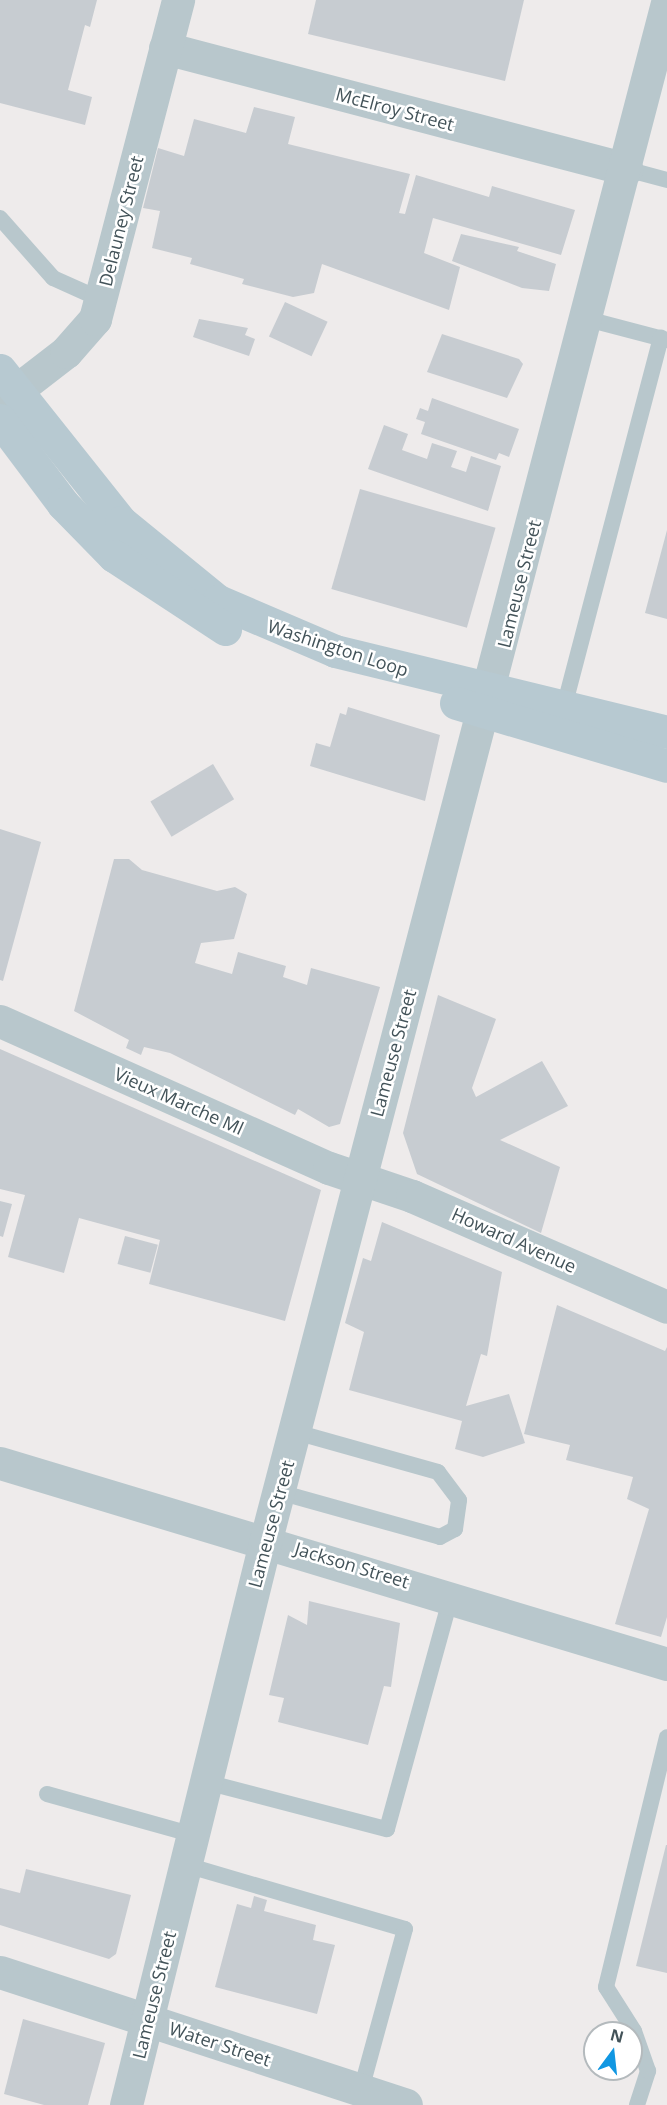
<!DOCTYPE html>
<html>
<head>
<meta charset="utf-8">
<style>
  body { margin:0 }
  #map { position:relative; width:667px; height:2105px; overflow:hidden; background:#eeebeb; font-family:"Open Sans",sans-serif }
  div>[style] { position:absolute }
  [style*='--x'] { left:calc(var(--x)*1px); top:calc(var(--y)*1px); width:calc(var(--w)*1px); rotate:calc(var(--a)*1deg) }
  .building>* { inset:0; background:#c7ccd1; transform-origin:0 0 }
  .service>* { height:16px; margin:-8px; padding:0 8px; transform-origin:8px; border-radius:8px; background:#b8c7cc }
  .minor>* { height:33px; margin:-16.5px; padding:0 16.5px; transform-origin:16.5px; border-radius:16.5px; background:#b8c7cc }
  .tertiary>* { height:33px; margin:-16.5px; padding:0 16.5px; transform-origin:16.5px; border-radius:16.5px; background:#b8c7cc }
  .secondary>* { height:33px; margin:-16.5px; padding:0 16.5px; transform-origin:16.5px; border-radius:16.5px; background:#b7c9d1 }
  span { translate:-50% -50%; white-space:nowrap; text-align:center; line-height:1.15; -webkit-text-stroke:5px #fff; paint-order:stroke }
  .street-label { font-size:18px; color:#435359 }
  .north { position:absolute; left:583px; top:2021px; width:60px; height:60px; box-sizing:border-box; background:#fff; border:2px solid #b4babd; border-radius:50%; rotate:15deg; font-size:16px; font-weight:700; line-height:24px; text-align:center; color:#435359 }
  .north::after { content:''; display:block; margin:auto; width:21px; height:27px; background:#1197e2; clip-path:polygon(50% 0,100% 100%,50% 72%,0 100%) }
</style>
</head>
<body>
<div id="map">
  <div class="building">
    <i style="clip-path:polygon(0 0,97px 0,90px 27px,85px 25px,68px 90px,92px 97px,85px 125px,0 103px)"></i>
    <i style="clip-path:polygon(316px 0,524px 0,505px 81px,308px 34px)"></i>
    <i style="clip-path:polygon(254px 107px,295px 117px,288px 144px,410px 174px,399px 213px,405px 214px,416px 175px,489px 197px,492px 186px,575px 210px,561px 255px,433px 218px,424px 253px,460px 267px,449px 310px,322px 264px,314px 293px,293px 297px,242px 284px,244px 279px,190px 264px,192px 258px,152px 248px,160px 211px,143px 208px,158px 148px,184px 156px,194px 119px,246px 133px)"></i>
    <i style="clip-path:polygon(461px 234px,519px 247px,517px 251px,556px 264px,549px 291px,522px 288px,452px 261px)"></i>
    <i style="left:285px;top:302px;width:47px;height:38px;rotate:25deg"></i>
    <i style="clip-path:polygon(199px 319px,248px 328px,245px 335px,255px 339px,249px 356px,193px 337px)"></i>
    <i style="clip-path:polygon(442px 334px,519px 359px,523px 364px,507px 398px,427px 372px)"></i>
    <i style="clip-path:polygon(432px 398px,519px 429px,509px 457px,499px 453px,496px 460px,421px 434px,425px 422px,416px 419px,420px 408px,428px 411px)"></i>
    <i style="clip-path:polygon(384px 425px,408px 434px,402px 450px,427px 459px,432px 443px,457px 451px,451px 467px,466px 472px,471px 456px,501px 466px,488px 511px,368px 469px)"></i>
    <i style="left:360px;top:489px;width:141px;height:104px;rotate:16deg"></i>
    <i style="clip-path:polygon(667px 530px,667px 619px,645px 613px)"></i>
    <i style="clip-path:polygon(348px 707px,440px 735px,425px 801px,310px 766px,316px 743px,330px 747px,340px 713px,346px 715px)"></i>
    <i style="left:213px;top:764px;width:41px;height:73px;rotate:59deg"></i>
    <i style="clip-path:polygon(0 829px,41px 842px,3px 981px,0 980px)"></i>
    <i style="clip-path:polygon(114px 859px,129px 859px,142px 870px,217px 891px,235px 887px,247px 894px,234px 939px,201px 943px,195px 963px,232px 974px,238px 952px,286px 966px,283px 977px,307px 985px,311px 968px,380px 987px,340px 1124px,329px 1127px,298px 1109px,295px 1115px,170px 1053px,144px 1047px,141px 1055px,126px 1048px,129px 1040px,74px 1011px)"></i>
    <i style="clip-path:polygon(438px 995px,496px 1019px,472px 1088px,476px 1097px,542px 1061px,568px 1106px,500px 1140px,560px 1167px,541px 1233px,417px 1174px,403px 1133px)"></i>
    <i style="clip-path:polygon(0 1049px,321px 1190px,285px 1321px,149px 1284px,160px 1240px,79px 1218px,64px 1273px,8px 1257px,25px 1195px,0 1189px)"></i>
    <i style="clip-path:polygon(0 1201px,12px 1204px,3px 1237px,0 1236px)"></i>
    <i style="clip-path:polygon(382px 1222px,502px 1272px,487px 1356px,481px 1354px,466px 1406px,509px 1394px,525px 1443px,483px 1457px,455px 1449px,462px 1421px,349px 1390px,364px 1332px,345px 1323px,363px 1258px,371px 1261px)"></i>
    <i style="left:125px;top:1236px;width:34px;height:29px;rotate:15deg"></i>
    <i style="clip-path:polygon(557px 1305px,665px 1351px,667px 1347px,667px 1617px,661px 1637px,615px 1624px,649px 1509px,627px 1499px,633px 1477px,566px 1460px,570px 1445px,524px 1434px)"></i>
    <i style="clip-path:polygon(309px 1601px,400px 1623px,391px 1687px,384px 1686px,368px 1745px,278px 1722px,284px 1698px,269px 1695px,288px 1615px,307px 1625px)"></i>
    <i style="clip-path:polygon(666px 1845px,667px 1845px,667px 1973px,636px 1966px)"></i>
    <i style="clip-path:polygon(26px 1869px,131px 1895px,116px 1954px,109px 1959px,0 1925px,0 1888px,20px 1893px)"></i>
    <i style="clip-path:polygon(254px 1896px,267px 1900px,264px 1911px,316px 1925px,313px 1940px,335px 1945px,317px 2014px,215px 1987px,237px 1904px,251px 1908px)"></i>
    <i style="clip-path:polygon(23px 2019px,105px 2043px,88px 2105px,44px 2105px,4px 2094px)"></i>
  </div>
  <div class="service">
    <i style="--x:626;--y:169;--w:42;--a:15"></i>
    <i style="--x:0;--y:218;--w:80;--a:48.5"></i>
    <i style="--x:53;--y:278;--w:51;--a:24.1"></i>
    <i style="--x:587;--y:319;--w:83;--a:14.7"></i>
    <i style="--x:564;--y:707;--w:382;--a:-75.3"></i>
    <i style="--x:279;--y:1492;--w:167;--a:15.6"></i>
    <i style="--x:440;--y:1537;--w:17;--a:-28"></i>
    <i style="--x:455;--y:1529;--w:29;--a:-82"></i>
    <i style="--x:459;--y:1500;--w:35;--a:-127"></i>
    <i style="--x:438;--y:1472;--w:148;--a:-164.3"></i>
    <i style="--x:206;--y:1782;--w:187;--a:14.6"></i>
    <i style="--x:387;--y:1829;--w:242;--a:-74.6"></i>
    <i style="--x:47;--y:1794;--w:153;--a:15.6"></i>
    <i style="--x:186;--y:1865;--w:228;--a:16.3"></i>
    <i style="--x:405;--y:1929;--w:167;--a:105.3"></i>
    <i style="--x:637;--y:2105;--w:36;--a:-72"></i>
    <i style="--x:648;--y:2071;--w:42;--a:-109.3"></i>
    <i style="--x:634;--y:2031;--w:52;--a:-122.5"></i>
    <i style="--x:606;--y:1987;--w:257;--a:-76.3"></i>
  </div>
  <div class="minor">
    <i style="--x:165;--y:48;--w:477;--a:14.7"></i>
    <i style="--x:0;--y:403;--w:83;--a:-37.7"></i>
    <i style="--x:66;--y:352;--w:44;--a:-48.7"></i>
    <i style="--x:95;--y:319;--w:330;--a:-75.4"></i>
    <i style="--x:0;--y:1021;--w:360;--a:24.1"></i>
    <i style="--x:329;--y:1168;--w:88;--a:18.6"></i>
    <i style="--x:412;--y:1196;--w:278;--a:23.5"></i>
    <i style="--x:0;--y:1463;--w:697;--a:16.77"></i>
    <i style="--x:0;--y:1972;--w:427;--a:18.1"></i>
  </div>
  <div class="tertiary">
    <i style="--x:126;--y:2105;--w:583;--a:-76.11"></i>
    <i style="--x:266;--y:1539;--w:1587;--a:-75.37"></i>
  </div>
  <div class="secondary">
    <i style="--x:0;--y:370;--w:194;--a:51.5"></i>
    <i style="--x:121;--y:522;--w:125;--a:39.2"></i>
    <i style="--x:218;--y:601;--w:127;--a:23.1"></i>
    <i style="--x:335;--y:651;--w:342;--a:13.7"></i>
    <i style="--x:0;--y:420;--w:105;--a:53.1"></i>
    <i style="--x:63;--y:504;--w:73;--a:45.6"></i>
    <i style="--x:114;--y:556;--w:133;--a:33.3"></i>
    <i style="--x:456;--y:703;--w:220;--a:16.6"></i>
  </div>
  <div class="street-label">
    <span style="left:395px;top:109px;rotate:15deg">McElroy Street</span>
    <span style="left:121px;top:221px;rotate:-76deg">Delauney Street</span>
    <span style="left:519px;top:584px;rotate:-76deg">Lameuse Street</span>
    <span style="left:338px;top:648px;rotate:18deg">Washington Loop</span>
    <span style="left:393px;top:1053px;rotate:-75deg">Lameuse Street</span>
    <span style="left:179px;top:1101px;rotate:24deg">Vieux Marche Ml</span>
    <span style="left:514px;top:1240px;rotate:24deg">Howard Avenue</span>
    <span style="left:271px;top:1524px;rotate:-75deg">Lameuse Street</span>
    <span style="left:352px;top:1565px;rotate:17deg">Jackson Street</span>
    <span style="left:154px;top:1995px;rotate:-76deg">Lameuse Street</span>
    <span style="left:220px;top:2044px;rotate:18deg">Water Street</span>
  </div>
  <div class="north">N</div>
</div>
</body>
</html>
